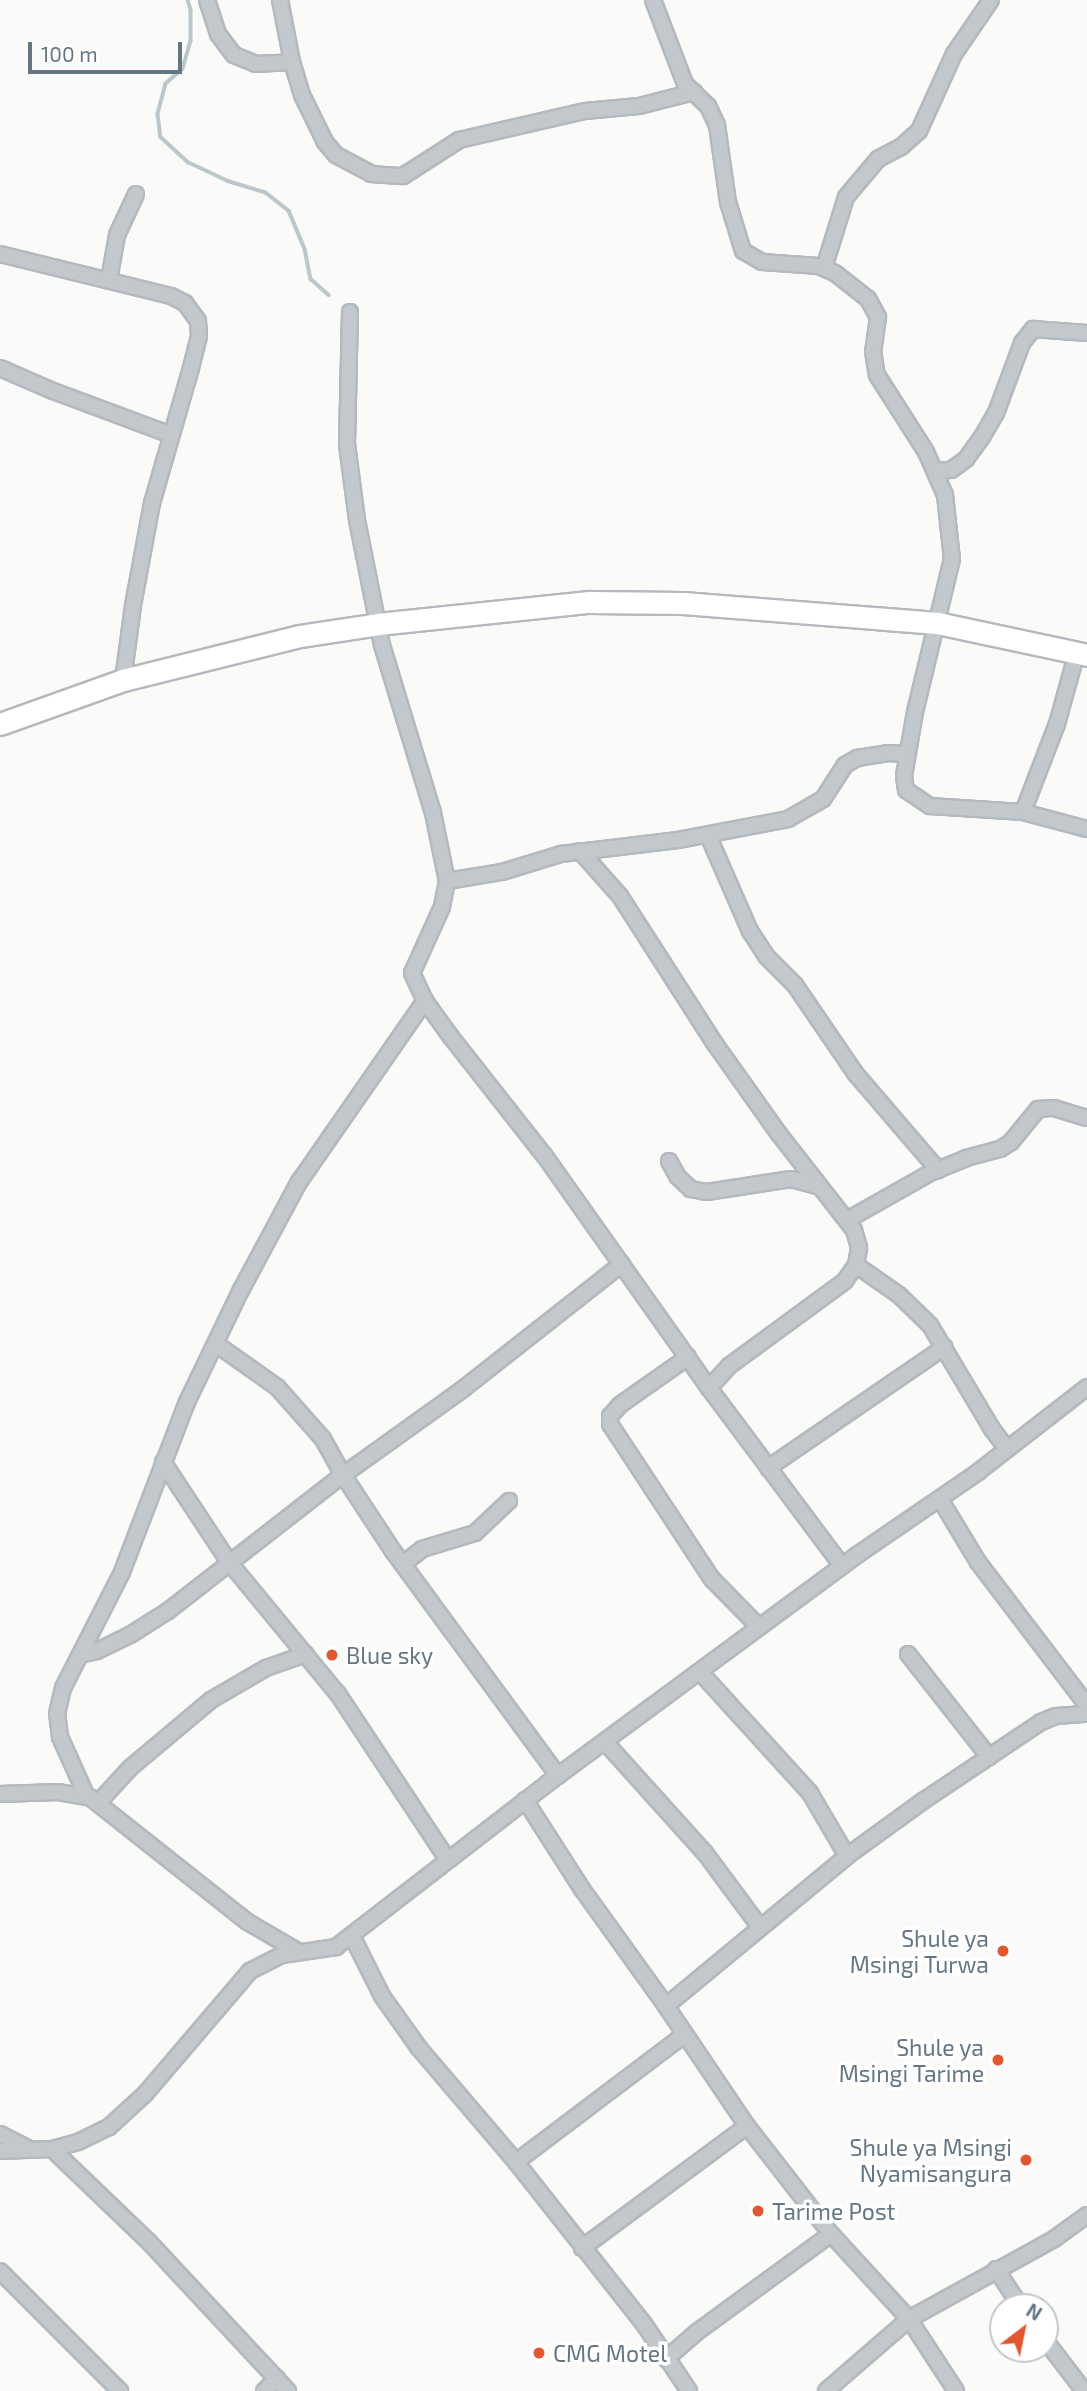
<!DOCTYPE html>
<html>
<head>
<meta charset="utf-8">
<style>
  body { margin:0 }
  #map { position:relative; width:1087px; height:2391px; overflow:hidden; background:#fafaf8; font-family:"Exo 2",sans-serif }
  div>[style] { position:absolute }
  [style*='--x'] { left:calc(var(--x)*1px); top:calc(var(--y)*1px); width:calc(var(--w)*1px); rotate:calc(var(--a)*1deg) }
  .stream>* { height:3.5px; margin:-1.75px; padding:0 1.75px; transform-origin:1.75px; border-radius:1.75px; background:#bbc7cb }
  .roads { filter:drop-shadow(2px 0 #b4b9bd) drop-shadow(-2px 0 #b4b9bd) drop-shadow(0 2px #b4b9bd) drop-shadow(0 -2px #b4b9bd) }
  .minor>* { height:14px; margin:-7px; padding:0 7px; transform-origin:7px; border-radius:7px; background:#c3c8cc }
  .highway>* { height:21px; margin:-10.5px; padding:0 10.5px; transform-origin:10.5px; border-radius:10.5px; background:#fff }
  .dots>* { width:19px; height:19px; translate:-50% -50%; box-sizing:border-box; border:4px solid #fff; border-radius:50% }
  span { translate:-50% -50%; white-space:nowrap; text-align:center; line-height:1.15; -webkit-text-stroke:7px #fff; paint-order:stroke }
  .poi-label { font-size:23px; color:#657683 }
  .left { translate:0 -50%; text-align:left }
  .right { translate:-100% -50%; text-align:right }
  .north { position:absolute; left:989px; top:2293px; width:70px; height:70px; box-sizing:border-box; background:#fff; border:2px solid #c1c8cd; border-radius:50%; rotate:32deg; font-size:19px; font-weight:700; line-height:28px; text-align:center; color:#657683 }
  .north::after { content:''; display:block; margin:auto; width:24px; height:32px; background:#e4572e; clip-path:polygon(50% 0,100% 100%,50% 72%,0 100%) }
  .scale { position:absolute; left:28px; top:42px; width:154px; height:32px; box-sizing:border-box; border:4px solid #657683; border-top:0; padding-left:9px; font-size:21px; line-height:24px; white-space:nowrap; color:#657683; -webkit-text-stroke:5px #fff; paint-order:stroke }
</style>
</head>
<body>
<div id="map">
  <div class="stream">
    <i style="--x:188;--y:0;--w:10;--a:73"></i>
    <i style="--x:191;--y:10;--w:31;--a:90"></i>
    <i style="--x:191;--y:41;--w:29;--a:106"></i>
    <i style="--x:183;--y:69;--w:23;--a:139"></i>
    <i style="--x:166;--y:84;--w:31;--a:105"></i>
    <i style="--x:158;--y:114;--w:23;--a:83"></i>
    <i style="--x:161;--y:137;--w:37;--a:43"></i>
    <i style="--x:188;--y:162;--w:44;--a:25.4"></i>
    <i style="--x:228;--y:181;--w:39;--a:17"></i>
    <i style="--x:265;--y:192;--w:31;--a:38"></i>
    <i style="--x:289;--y:211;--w:41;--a:67.2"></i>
    <i style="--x:305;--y:249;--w:31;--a:79"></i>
    <i style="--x:311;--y:279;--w:24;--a:42"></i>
  </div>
  <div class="roads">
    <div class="minor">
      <i style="--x:207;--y:0;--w:36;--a:72"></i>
      <i style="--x:218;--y:34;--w:26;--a:53"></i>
      <i style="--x:234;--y:55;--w:24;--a:22"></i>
      <i style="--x:256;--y:64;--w:36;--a:-3"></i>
      <i style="--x:280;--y:0;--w:63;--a:79"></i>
      <i style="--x:292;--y:62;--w:34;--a:73"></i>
      <i style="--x:302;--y:95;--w:52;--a:63.9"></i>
      <i style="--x:325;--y:142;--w:17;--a:50"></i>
      <i style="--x:336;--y:155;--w:40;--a:28"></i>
      <i style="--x:371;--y:174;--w:32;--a:4"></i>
      <i style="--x:403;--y:176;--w:67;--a:-32.7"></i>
      <i style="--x:459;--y:140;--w:129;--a:-13"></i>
      <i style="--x:585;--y:111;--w:54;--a:-5.3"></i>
      <i style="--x:639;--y:106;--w:57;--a:-14.3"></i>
      <i style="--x:653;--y:0;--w:90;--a:69.1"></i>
      <i style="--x:685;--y:84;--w:32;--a:44"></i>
      <i style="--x:708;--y:106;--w:21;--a:65"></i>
      <i style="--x:717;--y:125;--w:78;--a:81.9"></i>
      <i style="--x:728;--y:202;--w:51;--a:73"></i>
      <i style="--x:743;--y:251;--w:22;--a:30"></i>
      <i style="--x:762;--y:262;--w:57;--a:4"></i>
      <i style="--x:819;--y:266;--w:17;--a:24"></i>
      <i style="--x:835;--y:273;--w:42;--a:38.2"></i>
      <i style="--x:868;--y:299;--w:21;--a:61"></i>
      <i style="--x:878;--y:317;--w:34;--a:98"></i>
      <i style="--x:873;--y:351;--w:24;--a:81"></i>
      <i style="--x:877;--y:375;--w:91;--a:57.5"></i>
      <i style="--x:926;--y:452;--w:47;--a:66.2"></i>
      <i style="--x:945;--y:495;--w:64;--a:83.8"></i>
      <i style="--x:952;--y:559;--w:157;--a:103.6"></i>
      <i style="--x:915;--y:712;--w:65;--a:99.8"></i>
      <i style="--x:904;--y:776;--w:14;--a:82"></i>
      <i style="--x:906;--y:790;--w:29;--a:34"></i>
      <i style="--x:930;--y:806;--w:93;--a:3.7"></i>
      <i style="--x:1023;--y:812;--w:66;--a:14.9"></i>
      <i style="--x:0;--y:254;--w:176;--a:13.8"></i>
      <i style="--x:171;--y:296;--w:16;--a:27"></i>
      <i style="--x:185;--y:303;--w:22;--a:54"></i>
      <i style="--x:198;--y:321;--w:15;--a:86"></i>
      <i style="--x:199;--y:336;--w:33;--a:104"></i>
      <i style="--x:191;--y:368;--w:141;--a:106.1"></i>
      <i style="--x:152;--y:503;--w:105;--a:100.5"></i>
      <i style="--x:133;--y:606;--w:75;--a:97.7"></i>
      <i style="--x:824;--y:268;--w:74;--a:-72.8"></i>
      <i style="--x:846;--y:197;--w:50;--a:-49.9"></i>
      <i style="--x:878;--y:159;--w:26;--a:-28"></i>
      <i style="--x:901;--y:147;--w:24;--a:-42"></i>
      <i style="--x:919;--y:131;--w:85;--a:-65.6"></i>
      <i style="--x:954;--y:54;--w:65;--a:-55.6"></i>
      <i style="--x:109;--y:280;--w:46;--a:-79.9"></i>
      <i style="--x:117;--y:235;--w:45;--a:-65.1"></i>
      <i style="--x:350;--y:312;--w:132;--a:91.3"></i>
      <i style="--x:347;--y:444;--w:77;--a:82.5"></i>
      <i style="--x:357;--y:520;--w:127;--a:78.7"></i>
      <i style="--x:382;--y:645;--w:176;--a:73.1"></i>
      <i style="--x:433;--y:813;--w:69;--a:78.4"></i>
      <i style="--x:447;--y:881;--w:26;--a:101"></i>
      <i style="--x:442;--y:907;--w:72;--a:114.4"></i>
      <i style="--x:412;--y:973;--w:31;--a:65"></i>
      <i style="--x:425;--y:1001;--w:44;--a:54.2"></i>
      <i style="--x:451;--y:1037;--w:150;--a:51.8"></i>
      <i style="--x:544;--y:1155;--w:286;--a:54.7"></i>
      <i style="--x:709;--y:1388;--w:222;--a:53.2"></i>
      <i style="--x:0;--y:368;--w:58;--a:23.5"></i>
      <i style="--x:53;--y:391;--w:126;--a:20.4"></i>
      <i style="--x:936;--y:471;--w:15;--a:-4"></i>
      <i style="--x:951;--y:470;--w:19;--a:-36"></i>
      <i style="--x:966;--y:459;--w:27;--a:-54"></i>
      <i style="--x:982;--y:437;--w:28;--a:-60"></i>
      <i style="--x:996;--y:413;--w:75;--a:-69.6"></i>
      <i style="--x:1022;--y:343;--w:18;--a:-52"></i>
      <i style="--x:1033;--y:329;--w:54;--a:4.2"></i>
      <i style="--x:1023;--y:812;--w:94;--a:-68.9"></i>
      <i style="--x:1057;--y:724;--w:75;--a:-74.5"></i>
      <i style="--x:708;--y:835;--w:105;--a:66.4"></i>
      <i style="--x:750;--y:931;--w:30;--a:57"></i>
      <i style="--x:766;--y:956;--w:41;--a:45"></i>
      <i style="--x:795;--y:985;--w:107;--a:55.7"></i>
      <i style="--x:855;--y:1073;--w:128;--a:49.4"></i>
      <i style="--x:580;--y:851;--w:60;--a:48.4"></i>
      <i style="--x:620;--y:896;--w:176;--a:57.3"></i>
      <i style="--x:715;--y:1044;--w:110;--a:54.6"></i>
      <i style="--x:779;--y:1134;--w:122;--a:52"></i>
      <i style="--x:854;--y:1230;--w:19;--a:74"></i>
      <i style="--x:859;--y:1248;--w:17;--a:100"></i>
      <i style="--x:856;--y:1265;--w:19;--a:125"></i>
      <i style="--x:845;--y:1281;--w:144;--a:143.8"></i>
      <i style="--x:729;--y:1366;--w:30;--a:132"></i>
      <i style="--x:447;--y:881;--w:56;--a:-9.3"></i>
      <i style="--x:502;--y:872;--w:62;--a:-17"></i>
      <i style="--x:561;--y:854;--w:118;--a:-6.8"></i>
      <i style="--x:678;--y:840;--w:112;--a:-10.8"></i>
      <i style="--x:788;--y:819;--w:40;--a:-29.7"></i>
      <i style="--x:823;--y:799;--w:40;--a:-57.1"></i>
      <i style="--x:845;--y:765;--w:14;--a:-30"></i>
      <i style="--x:857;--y:758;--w:30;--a:-9"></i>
      <i style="--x:887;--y:753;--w:20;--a:3"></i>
      <i style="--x:669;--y:1161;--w:18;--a:61"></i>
      <i style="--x:678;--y:1177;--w:18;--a:43"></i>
      <i style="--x:691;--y:1189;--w:16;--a:11"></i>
      <i style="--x:707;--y:1192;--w:85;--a:-8.8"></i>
      <i style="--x:791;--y:1179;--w:28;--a:15"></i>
      <i style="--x:847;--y:1220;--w:98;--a:-29.5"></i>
      <i style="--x:932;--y:1172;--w:37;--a:-22"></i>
      <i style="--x:966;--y:1158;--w:35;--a:-15"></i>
      <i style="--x:1000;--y:1149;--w:13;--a:-32"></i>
      <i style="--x:1011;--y:1142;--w:43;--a:-50.7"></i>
      <i style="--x:1038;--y:1109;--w:16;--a:-4"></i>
      <i style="--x:1054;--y:1108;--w:34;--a:17"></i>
      <i style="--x:856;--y:1265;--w:52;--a:34.9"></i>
      <i style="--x:899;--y:1295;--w:43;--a:44.1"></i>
      <i style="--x:930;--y:1325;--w:121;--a:59.2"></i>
      <i style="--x:992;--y:1429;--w:25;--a:53"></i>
      <i style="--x:216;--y:1344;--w:75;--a:35.2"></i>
      <i style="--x:277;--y:1387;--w:69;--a:48.5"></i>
      <i style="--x:323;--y:1439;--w:41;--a:60.9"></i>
      <i style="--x:343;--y:1475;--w:91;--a:56.7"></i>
      <i style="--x:393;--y:1551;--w:279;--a:53.7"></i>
      <i style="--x:688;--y:1357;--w:83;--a:144.8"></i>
      <i style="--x:620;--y:1405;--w:15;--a:132"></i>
      <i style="--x:610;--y:1416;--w:8;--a:90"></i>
      <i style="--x:610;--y:1424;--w:186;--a:56.7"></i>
      <i style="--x:712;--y:1579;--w:67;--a:45.6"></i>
      <i style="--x:163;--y:1462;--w:120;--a:56.6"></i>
      <i style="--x:229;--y:1562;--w:171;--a:50.5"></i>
      <i style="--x:338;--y:1694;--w:199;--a:56.5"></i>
      <i style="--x:768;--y:1468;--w:214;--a:-34.4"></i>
      <i style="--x:940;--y:1499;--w:74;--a:58.9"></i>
      <i style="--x:978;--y:1562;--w:180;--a:52.7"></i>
      <i style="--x:403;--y:1564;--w:24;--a:-38"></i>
      <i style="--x:422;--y:1549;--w:55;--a:-16.8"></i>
      <i style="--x:475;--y:1533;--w:47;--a:-43.3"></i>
      <i style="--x:908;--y:1654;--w:131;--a:51.8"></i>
      <i style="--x:80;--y:1655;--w:17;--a:-13"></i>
      <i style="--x:97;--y:1651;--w:37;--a:-26"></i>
      <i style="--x:130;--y:1635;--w:45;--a:-32.3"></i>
      <i style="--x:168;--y:1611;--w:222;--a:-37.9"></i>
      <i style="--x:343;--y:1475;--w:148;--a:-35.6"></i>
      <i style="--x:463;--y:1389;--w:202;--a:-38.2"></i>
      <i style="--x:700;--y:1672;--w:164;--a:47.7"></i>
      <i style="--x:810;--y:1793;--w:73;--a:59.6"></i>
      <i style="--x:605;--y:1742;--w:149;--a:48"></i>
      <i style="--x:705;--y:1853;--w:92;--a:53.4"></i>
      <i style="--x:0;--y:1794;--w:58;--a:-2"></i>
      <i style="--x:58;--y:1792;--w:34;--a:10"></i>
      <i style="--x:91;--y:1798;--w:198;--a:38.4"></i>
      <i style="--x:246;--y:1921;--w:61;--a:30.3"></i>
      <i style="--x:87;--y:1797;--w:66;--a:-114.2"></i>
      <i style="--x:60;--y:1737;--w:23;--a:-97"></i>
      <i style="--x:57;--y:1714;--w:27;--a:-77"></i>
      <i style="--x:63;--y:1688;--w:130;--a:-63"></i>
      <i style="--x:122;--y:1572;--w:182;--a:-69.1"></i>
      <i style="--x:187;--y:1402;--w:124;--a:-64.3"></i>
      <i style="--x:241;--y:1290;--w:123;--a:-61.8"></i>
      <i style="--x:299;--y:1182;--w:221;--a:-55.2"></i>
      <i style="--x:525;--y:1800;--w:106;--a:57.4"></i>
      <i style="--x:582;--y:1889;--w:144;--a:54.3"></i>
      <i style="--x:99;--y:1802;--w:46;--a:-47.6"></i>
      <i style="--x:130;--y:1768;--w:106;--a:-40"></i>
      <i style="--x:211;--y:1700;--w:64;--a:-30.2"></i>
      <i style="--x:266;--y:1668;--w:42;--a:-19.3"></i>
      <i style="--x:352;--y:1936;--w:67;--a:63.4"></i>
      <i style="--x:382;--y:1996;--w:64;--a:54.6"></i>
      <i style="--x:419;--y:2048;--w:150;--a:49.6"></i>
      <i style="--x:516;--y:2162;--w:206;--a:51.7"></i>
      <i style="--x:644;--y:2324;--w:81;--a:56.1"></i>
      <i style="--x:0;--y:2134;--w:34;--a:27"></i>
      <i style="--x:52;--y:2149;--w:134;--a:43.8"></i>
      <i style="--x:149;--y:2242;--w:204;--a:47"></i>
      <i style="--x:0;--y:2151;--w:52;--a:-2.2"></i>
      <i style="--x:52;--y:2149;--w:27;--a:-15"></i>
      <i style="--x:78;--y:2142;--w:34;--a:-26"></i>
      <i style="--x:109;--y:2127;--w:49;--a:-42.5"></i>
      <i style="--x:145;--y:2094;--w:162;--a:-49.5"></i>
      <i style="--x:250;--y:1971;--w:36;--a:-27"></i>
      <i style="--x:282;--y:1955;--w:55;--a:-8.4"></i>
      <i style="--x:336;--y:1947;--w:268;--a:-37.7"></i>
      <i style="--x:548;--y:1783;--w:384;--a:-36.4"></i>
      <i style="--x:857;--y:1555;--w:147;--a:-34.4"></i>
      <i style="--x:978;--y:1472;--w:138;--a:-37.9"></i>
      <i style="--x:516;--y:2162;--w:211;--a:-37.1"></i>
      <i style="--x:582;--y:2248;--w:205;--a:-36.5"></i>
      <i style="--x:996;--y:2269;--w:45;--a:56.7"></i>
      <i style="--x:0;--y:2271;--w:170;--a:45"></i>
      <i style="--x:1045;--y:2340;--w:64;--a:52.6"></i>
      <i style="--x:666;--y:2359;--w:41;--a:-41.1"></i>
      <i style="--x:697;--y:2332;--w:166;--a:-36.2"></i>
      <i style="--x:264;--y:2391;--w:18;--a:-43"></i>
      <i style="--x:826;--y:2391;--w:110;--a:-40.9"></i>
      <i style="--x:909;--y:2319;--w:166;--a:-28.9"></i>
      <i style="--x:1054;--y:2239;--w:41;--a:-36"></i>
      <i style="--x:956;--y:2391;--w:86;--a:-123.1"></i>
      <i style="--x:909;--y:2319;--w:115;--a:-132.5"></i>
      <i style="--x:831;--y:2234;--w:137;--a:-127.9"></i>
      <i style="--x:747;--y:2126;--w:145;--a:-124"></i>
      <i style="--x:666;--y:2006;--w:235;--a:-39.6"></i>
      <i style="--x:847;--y:1856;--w:94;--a:-35.9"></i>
      <i style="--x:923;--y:1801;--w:142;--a:-33.8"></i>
      <i style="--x:1041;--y:1722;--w:16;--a:-22"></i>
      <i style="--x:1056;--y:1716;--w:31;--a:-4"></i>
    </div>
    <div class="highway">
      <i style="--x:0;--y:724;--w:131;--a:-19.7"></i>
      <i style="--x:123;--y:680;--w:182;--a:-14"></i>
      <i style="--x:300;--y:636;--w:79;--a:-8.7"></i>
      <i style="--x:378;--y:624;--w:212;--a:-6"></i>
      <i style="--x:589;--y:602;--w:94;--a:0.6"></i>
      <i style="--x:683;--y:603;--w:255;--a:4.5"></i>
      <i style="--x:937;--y:623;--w:153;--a:12"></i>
    </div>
  </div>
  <div class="dots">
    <i style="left:332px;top:1655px;background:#e4572e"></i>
    <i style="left:1003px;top:1951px;background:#e4572e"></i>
    <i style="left:998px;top:2060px;background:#e4572e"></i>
    <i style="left:1026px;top:2160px;background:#e4572e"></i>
    <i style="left:758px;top:2211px;background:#e4572e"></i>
    <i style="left:539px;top:2353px;background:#e4572e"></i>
  </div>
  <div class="poi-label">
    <span class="left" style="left:346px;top:1655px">Blue sky</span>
    <span class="right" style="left:989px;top:1951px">Shule ya<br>Msingi Turwa</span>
    <span class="right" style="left:984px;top:2060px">Shule ya<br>Msingi Tarime</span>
    <span class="right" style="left:1012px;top:2160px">Shule ya Msingi<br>Nyamisangura</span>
    <span class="left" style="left:772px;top:2211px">Tarime Post</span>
    <span class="left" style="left:553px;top:2353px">CMG Motel</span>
  </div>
  <div class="north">N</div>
  <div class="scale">100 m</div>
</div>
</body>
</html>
